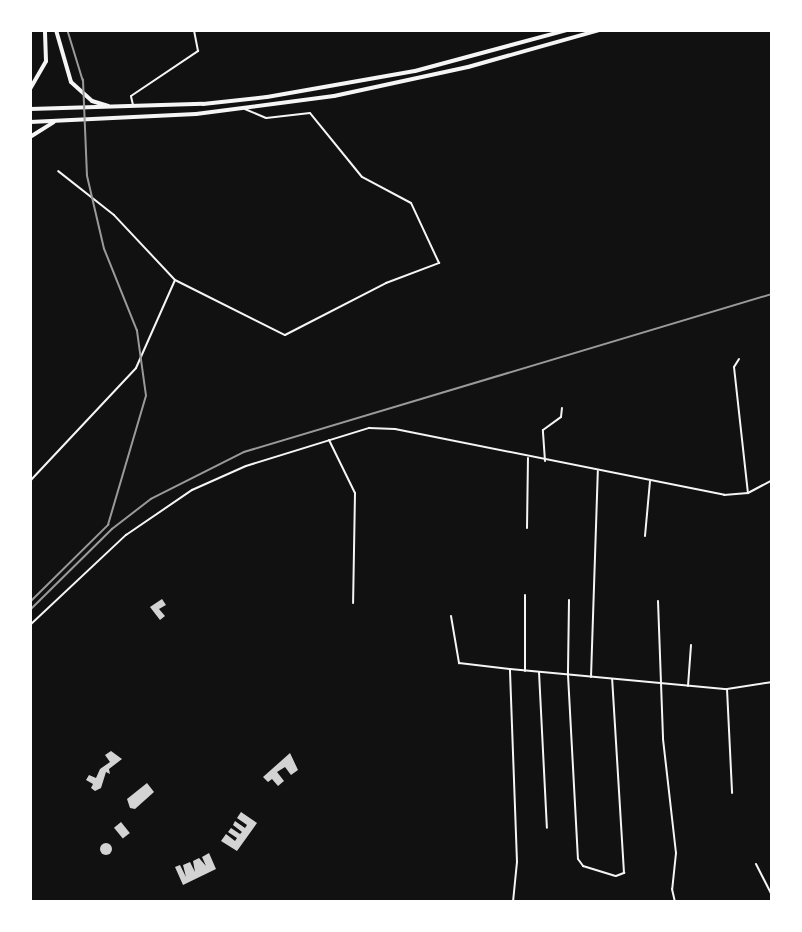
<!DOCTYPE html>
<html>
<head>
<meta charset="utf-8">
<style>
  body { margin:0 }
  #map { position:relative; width:802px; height:932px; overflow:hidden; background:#111; font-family:Rubik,sans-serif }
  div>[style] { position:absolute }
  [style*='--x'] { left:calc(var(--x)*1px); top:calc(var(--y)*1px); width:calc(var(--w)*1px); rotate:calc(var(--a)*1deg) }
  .building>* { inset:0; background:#d3d3d3; transform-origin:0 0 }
  .round { border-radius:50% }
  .minor>* { height:2px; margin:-1px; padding:0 1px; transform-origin:1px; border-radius:1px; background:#f5f5f5 }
  .trunk>* { height:4px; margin:-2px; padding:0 2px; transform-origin:2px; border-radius:2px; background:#f5f5f5 }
  .tram>* { height:1.5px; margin:-0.75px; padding:0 0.75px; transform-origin:0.75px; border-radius:0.75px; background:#9a9a9a }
  .rail>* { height:1.5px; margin:-0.75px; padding:0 0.75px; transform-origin:0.75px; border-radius:0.75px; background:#9a9a9a }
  span { translate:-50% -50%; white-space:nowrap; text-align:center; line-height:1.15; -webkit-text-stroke:6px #fff; paint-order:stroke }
  .frame { position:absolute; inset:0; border:32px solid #fff; pointer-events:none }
</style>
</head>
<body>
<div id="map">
  <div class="building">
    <i style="clip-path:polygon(162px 599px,166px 605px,159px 609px,165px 616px,160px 620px,150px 607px)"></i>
    <i style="clip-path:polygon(111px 751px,122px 759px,109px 769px,110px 774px,106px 772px,101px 788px,95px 791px,91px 788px,93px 784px,86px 780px,89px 775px,96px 778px,100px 769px,110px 762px,105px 755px)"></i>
    <i style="clip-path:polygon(290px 753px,298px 770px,291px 775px,285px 767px,277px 772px,284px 781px,278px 786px,272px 779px,268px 782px,263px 777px)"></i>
    <i style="clip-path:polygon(147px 783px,154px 792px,135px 809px,130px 808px,127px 799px)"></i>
    <i style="clip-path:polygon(241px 812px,257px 823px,237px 851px,221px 841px,226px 834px,235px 841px,237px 838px,228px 832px,231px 828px,240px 834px,242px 832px,233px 825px,235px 821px,245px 828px,247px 825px,237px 818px)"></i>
    <i style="left:121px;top:822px;width:14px;height:9px;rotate:51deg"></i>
    <i class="round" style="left:100px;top:843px;width:12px;height:12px"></i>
    <i style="clip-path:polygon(209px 853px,216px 869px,183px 885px,175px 867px,180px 865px,186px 877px,183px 865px,190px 862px,195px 872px,193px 861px,199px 858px,206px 866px,202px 857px)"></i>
  </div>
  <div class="minor">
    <i style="--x:133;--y:105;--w:9;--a:-103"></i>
    <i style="--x:131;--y:96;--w:81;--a:-33.9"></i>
    <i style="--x:198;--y:51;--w:21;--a:-101"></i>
    <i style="--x:175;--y:280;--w:123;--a:26.6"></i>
    <i style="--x:285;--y:335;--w:114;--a:-27.2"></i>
    <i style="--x:386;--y:283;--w:57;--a:-20.7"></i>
    <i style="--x:439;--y:263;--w:66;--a:-115"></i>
    <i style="--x:411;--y:203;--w:55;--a:-152"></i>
    <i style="--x:362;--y:177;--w:82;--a:-129.1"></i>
    <i style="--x:310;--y:113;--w:44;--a:173.5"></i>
    <i style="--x:266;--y:118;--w:23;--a:-157"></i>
    <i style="--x:739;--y:359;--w:9;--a:122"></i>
    <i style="--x:734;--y:367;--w:127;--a:83.7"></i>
    <i style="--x:329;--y:440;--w:59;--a:63.9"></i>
    <i style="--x:355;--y:493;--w:110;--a:91"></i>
    <i style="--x:545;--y:461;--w:31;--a:-94"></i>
    <i style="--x:543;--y:430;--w:22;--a:-36"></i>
    <i style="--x:561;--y:417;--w:9;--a:-84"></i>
    <i style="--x:30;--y:481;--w:155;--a:-46.8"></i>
    <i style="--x:136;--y:368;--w:96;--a:-66.1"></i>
    <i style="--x:175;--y:280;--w:89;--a:-133.2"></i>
    <i style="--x:114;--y:215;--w:71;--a:-141.8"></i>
    <i style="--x:527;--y:528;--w:70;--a:-89.2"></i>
    <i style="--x:645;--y:536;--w:55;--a:-84.8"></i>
    <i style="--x:525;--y:595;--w:76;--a:90"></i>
    <i style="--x:569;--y:600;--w:75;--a:90.8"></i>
    <i style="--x:568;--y:675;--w:184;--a:86.9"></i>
    <i style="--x:578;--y:859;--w:9;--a:54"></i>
    <i style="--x:583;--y:866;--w:34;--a:17"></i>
    <i style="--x:616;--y:876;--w:9;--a:-21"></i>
    <i style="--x:624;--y:873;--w:194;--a:-93.5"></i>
    <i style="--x:658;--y:601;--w:138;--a:87.9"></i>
    <i style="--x:663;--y:739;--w:115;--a:83.5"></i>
    <i style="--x:676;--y:853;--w:36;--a:96"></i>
    <i style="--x:672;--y:889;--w:13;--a:77"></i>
    <i style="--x:451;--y:616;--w:48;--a:80.3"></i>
    <i style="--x:459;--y:663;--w:51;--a:6.7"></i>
    <i style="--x:30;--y:625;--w:132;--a:-43.2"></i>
    <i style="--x:126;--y:535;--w:80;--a:-34.3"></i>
    <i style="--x:192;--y:490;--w:59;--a:-24"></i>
    <i style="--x:246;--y:466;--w:129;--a:-17.2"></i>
    <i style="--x:369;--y:428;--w:26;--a:2"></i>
    <i style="--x:395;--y:429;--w:336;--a:11.3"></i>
    <i style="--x:724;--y:495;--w:24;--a:-5"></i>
    <i style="--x:748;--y:493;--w:27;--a:-28"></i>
    <i style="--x:539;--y:672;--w:156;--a:87.1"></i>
    <i style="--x:591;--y:677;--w:206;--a:-88.1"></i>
    <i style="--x:688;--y:686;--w:41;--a:-85.8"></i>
    <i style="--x:727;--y:689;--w:104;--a:87.2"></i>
    <i style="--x:756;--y:864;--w:36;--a:63"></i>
    <i style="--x:513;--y:902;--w:40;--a:-84.3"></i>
    <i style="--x:517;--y:862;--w:193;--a:-92.1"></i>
    <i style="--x:510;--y:669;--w:218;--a:5.3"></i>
    <i style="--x:727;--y:689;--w:46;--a:-8.8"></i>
  </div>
  <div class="trunk">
    <i style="--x:56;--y:30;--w:54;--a:73.9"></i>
    <i style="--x:71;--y:82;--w:28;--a:42"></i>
    <i style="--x:92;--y:101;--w:17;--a:17"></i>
    <i style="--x:30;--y:89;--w:32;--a:-60"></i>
    <i style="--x:46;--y:61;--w:31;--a:-92"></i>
    <i style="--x:30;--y:109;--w:173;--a:-1.7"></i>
    <i style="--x:203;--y:104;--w:64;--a:-6.2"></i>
    <i style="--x:267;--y:97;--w:150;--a:-10"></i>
    <i style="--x:415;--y:71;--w:157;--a:-15.1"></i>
    <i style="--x:30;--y:122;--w:166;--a:-2.8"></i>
    <i style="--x:196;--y:114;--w:139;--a:-7.4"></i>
    <i style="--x:334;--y:96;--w:137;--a:-12.2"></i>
    <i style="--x:468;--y:67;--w:137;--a:-15.7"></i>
    <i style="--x:30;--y:137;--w:28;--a:-32"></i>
  </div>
  <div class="tram">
    <i style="--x:67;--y:30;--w:1;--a:45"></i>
    <i style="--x:30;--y:602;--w:110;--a:-44.6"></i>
    <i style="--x:108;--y:525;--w:134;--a:-73.6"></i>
    <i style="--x:146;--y:396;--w:66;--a:-97.9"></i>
    <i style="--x:137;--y:331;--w:88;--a:-111.9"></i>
    <i style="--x:104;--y:249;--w:75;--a:-103.1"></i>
    <i style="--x:87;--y:176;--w:96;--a:-92.4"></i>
  </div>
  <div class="rail">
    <i style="--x:68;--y:31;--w:51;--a:73"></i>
    <i style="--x:30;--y:610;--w:115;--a:-44.6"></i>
    <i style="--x:112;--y:529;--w:49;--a:-37.6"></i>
    <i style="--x:151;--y:499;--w:104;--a:-26.8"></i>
    <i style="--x:244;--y:452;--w:551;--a:-16.66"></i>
  </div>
  <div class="frame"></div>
</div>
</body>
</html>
